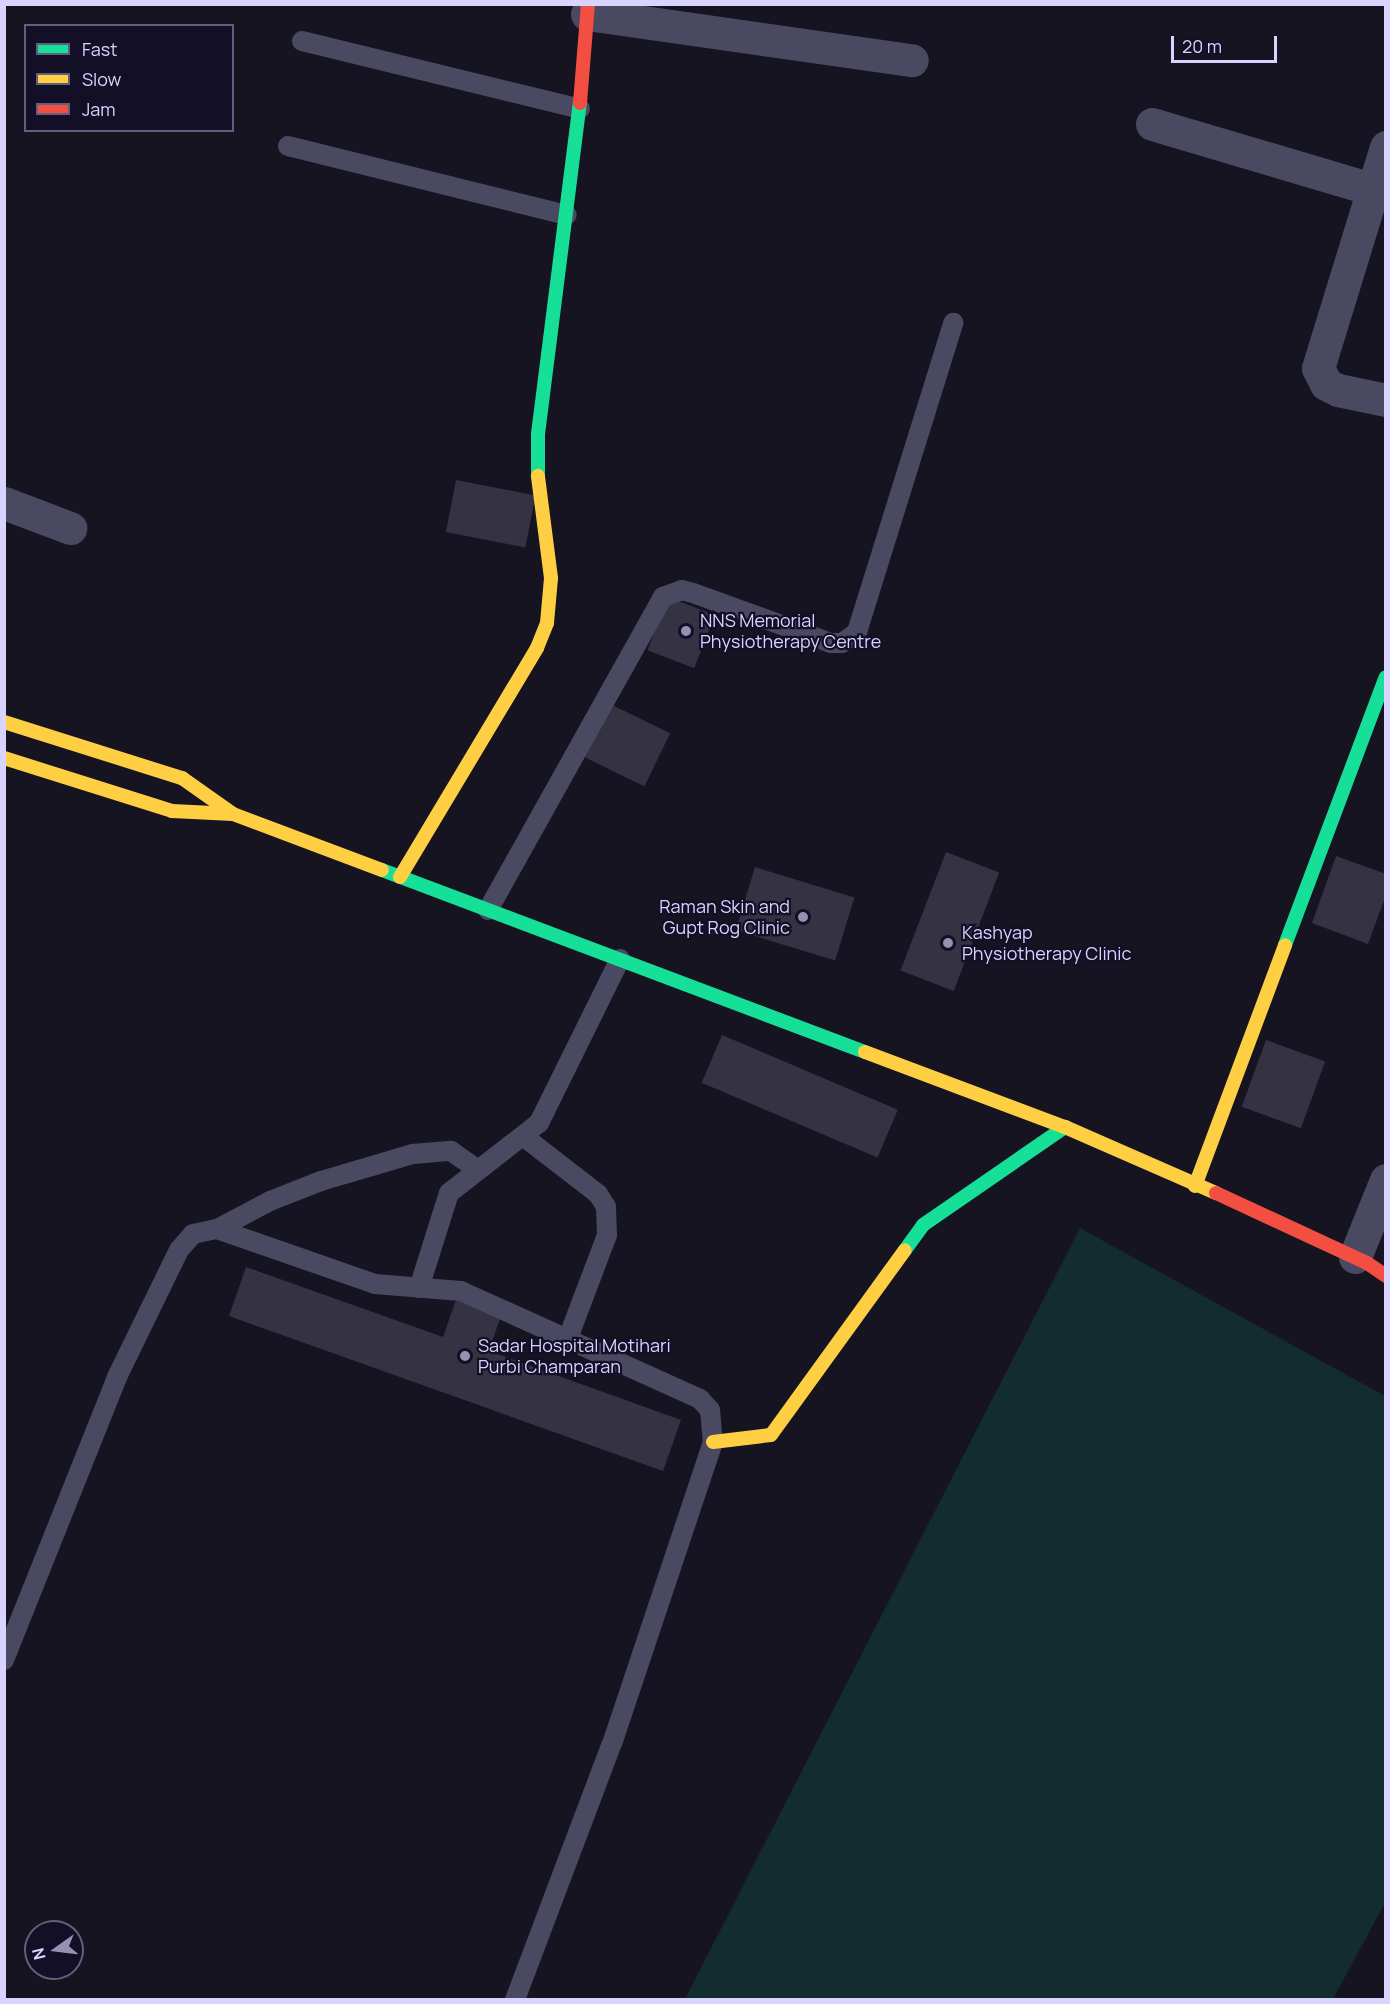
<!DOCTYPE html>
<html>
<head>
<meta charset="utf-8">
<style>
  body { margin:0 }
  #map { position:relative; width:1390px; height:2004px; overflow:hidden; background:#161421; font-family:Manrope,sans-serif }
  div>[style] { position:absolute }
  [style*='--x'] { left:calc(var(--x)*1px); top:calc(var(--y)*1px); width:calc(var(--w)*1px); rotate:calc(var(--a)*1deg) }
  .green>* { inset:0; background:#132c2d }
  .building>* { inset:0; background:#343243; transform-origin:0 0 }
  .lane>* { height:20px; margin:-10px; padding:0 10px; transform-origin:10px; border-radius:10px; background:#4a4962 }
  .street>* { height:33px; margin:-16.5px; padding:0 16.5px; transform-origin:16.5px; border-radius:16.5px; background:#4a4962 }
  .fast>* { height:14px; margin:-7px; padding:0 7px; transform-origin:7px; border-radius:7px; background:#16e098 }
  .slow>* { height:14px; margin:-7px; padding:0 7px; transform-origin:7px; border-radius:7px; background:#ffcf43 }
  .jam>* { height:14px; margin:-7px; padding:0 7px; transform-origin:7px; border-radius:7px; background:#f24e42 }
  .dots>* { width:16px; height:16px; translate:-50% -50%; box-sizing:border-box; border:3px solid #130f26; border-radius:50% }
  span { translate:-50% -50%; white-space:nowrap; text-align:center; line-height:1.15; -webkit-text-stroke:4.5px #130f26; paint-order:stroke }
  .poi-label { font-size:18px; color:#d9d4ff }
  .left { translate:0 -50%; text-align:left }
  .right { translate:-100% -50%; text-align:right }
  .frame { position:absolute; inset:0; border:6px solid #d9d4ff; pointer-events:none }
  .legend { position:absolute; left:24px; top:24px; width:210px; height:108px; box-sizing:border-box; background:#130f26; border:2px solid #625e7d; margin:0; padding:8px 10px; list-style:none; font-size:18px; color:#d9d4ff }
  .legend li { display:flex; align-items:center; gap:12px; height:30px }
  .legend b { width:30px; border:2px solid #625e7d }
  .north { position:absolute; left:24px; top:1920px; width:60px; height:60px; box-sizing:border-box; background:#130f26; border:2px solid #625e7d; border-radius:50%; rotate:256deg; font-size:16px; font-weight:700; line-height:24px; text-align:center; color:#d9d4ff }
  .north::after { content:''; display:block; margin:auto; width:21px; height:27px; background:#9591b1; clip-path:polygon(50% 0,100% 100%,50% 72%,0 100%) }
  .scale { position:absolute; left:1171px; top:36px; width:106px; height:27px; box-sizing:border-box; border:3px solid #d9d4ff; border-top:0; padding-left:8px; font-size:18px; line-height:21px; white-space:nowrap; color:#d9d4ff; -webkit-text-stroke:4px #130f26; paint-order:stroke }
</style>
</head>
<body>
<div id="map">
  <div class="green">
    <i style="clip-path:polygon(1080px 1228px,1385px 1396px,1385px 1903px,1333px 1999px,685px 1999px)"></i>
  </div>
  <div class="building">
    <i style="left:456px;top:480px;width:81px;height:53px;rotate:11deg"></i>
    <i style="left:668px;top:597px;width:50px;height:57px;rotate:21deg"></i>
    <i style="left:610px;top:704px;width:67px;height:59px;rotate:26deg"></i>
    <i style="left:946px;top:852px;width:57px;height:127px;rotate:21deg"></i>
    <i style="clip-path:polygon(1336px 856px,1386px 874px,1386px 895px,1368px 944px,1312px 923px)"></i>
    <i style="left:755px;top:867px;width:104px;height:66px;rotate:17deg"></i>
    <i style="left:722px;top:1035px;width:191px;height:52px;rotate:23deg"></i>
    <i style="left:1266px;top:1040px;width:63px;height:71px;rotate:20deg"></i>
    <i style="clip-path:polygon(246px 1267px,443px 1337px,458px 1294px,503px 1310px,489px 1351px,681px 1420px,663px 1471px,229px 1316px)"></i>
  </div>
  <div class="lane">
    <i style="--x:302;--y:41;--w:286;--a:13.7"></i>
    <i style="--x:288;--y:146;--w:287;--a:13.9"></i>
    <i style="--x:488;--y:910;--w:359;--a:-60.8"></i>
    <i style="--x:663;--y:597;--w:20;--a:-20"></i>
    <i style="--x:682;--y:590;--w:11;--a:15"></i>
    <i style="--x:693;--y:593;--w:147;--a:19.9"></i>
    <i style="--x:831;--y:643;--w:11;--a:0"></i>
    <i style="--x:842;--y:643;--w:19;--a:-36"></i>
    <i style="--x:857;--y:632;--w:324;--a:-72.7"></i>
    <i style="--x:523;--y:1136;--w:95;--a:37.7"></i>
    <i style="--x:598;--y:1194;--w:15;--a:58"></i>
    <i style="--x:606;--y:1207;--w:28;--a:88"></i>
    <i style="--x:607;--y:1235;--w:110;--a:110.7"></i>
    <i style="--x:217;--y:1229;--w:60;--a:-27.8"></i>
    <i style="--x:270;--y:1201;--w:55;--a:-21.4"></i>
    <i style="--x:321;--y:1181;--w:96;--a:-16.4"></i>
    <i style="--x:413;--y:1154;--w:38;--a:-5"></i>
    <i style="--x:451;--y:1151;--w:32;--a:35"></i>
    <i style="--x:419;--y:1288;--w:100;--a:-72.5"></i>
    <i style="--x:449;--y:1193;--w:114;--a:-37.9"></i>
    <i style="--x:539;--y:1123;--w:183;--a:-63.7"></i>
    <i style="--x:4;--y:1660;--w:305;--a:-68.2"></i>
    <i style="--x:117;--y:1377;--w:141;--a:-64"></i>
    <i style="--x:179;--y:1250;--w:21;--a:-49"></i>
    <i style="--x:193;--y:1234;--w:25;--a:-12"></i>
    <i style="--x:217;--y:1229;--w:167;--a:19.2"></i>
    <i style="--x:375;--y:1284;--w:86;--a:4.7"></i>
    <i style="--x:461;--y:1291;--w:262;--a:24.3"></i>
    <i style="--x:700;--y:1399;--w:15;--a:48"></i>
    <i style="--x:710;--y:1410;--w:32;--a:85"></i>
    <i style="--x:713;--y:1442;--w:317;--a:108.5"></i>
    <i style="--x:612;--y:1743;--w:275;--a:110.7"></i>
  </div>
  <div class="street">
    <i style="--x:587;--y:14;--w:328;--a:8.1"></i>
    <i style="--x:1152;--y:124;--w:228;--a:16.5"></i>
    <i style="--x:1386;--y:147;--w:231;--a:107.1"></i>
    <i style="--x:1318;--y:368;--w:18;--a:63"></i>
    <i style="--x:1326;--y:384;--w:13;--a:27"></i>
    <i style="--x:1338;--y:390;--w:49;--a:11.8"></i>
    <i style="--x:4;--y:503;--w:71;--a:20.7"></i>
    <i style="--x:1355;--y:1257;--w:83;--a:-68.1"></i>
  </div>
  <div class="fast">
    <i style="--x:538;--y:476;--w:42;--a:-90"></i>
    <i style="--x:538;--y:434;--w:334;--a:-82.8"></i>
    <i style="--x:382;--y:870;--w:516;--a:20.65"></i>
    <i style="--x:1285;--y:945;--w:286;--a:-69.4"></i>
    <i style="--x:905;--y:1250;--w:31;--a:-54"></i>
    <i style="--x:923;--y:1225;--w:173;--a:-34.6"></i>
  </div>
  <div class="slow">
    <i style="--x:4;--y:722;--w:187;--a:17.5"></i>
    <i style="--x:182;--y:778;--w:62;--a:35.2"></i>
    <i style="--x:233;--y:814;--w:159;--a:20.6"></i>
    <i style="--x:4;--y:758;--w:176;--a:17.5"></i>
    <i style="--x:172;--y:811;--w:61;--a:2.8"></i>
    <i style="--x:400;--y:877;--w:267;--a:-59.1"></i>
    <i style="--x:537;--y:648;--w:27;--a:-68"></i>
    <i style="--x:547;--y:623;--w:45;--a:-84.9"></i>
    <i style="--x:551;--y:578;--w:103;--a:-97.3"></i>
    <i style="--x:865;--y:1052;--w:214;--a:20.6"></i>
    <i style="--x:1065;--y:1127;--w:165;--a:23.6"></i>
    <i style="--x:1195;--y:1186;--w:257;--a:-69.5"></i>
    <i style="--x:713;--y:1442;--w:58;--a:-6.9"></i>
    <i style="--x:771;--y:1435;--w:228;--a:-54.1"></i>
  </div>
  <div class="jam">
    <i style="--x:580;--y:103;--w:99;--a:-85.4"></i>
    <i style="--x:1216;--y:1193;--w:166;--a:24.9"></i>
    <i style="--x:1367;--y:1263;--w:23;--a:34"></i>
  </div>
  <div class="dots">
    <i style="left:686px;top:631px;background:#9591b1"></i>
    <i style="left:803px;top:917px;background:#9591b1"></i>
    <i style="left:948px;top:943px;background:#9591b1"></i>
    <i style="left:465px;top:1356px;background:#9591b1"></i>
  </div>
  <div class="poi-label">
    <span class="left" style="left:700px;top:631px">NNS Memorial<br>Physiotherapy Centre</span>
    <span class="right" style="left:790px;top:917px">Raman Skin and<br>Gupt Rog Clinic</span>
    <span class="left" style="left:962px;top:943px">Kashyap<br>Physiotherapy Clinic</span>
    <span class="left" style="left:478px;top:1356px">Sadar Hospital Motihari<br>Purbi Champaran</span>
  </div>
  <div class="frame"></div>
  <ul class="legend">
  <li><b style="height:8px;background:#16e098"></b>Fast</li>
  <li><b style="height:8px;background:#ffcf43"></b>Slow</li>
  <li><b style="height:8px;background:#f24e42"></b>Jam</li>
  </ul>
  <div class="north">N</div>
  <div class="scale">20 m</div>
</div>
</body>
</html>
